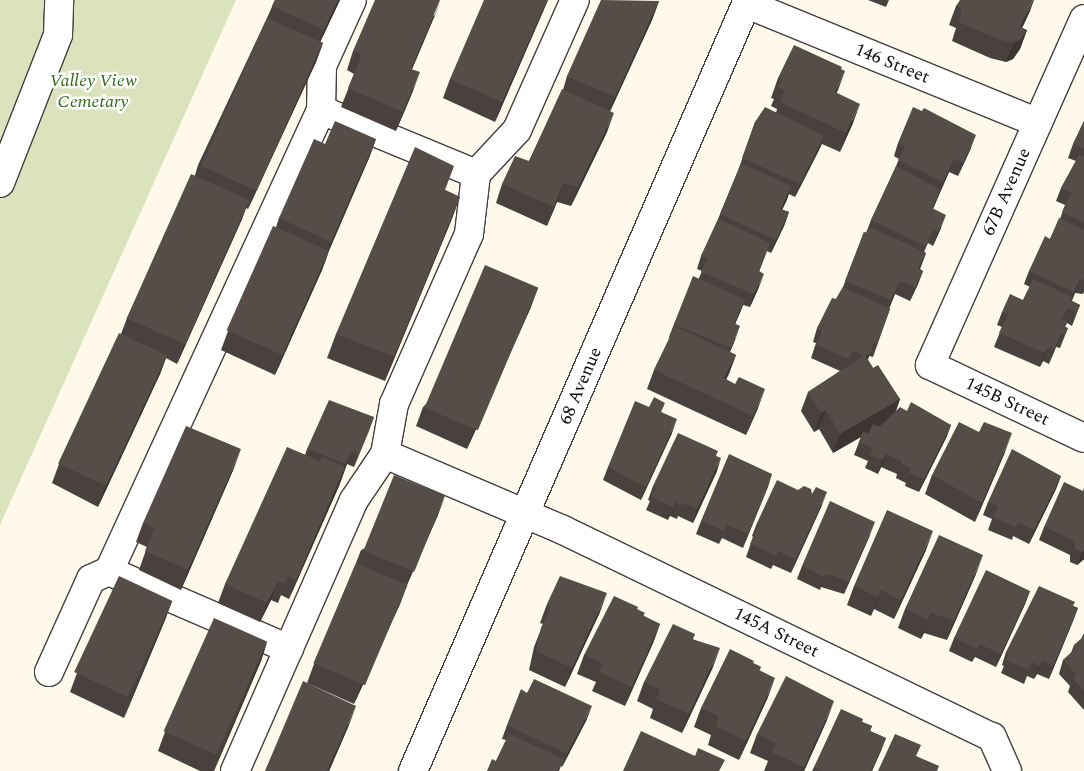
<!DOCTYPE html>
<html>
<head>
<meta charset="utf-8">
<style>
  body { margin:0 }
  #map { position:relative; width:1084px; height:771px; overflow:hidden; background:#fff9ec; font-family:Spectral,serif }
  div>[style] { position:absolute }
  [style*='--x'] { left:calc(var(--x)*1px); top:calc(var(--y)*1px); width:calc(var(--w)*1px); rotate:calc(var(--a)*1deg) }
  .cemetery>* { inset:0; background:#dae3bb }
  .roads { filter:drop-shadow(1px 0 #404040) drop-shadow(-1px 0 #404040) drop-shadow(0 1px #404040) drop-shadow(0 -1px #404040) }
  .minor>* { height:28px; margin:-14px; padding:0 14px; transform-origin:14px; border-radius:14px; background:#fff }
  .wall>* { inset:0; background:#4a413e }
  .shaded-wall>* { inset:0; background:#3c3532 }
  .building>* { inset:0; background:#564c48; transform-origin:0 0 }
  span { translate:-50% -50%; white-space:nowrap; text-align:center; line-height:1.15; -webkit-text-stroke:5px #fff; paint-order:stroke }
  .street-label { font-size:18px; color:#0d0d0d }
  .park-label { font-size:18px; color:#316b16; font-style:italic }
</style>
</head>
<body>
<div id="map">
  <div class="cemetery">
    <i style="clip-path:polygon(0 0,236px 0,0 525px)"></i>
  </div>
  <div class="roads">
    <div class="minor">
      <i style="--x:747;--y:4;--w:314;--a:22.2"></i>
      <i style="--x:1084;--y:19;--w:379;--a:114"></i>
      <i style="--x:930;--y:365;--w:170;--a:25.4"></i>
      <i style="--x:321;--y:110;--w:44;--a:-88.7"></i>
      <i style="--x:322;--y:66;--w:72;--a:-65.6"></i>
      <i style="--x:0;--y:183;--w:159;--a:-68.6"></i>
      <i style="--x:58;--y:35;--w:35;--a:-88"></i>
      <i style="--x:385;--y:454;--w:51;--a:-79.8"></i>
      <i style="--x:394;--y:404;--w:186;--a:-66.2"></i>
      <i style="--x:469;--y:234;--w:60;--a:-83.3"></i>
      <i style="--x:476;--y:174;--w:60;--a:-47"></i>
      <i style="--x:517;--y:130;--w:142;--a:-66"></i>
      <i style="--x:289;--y:649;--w:196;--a:-156.6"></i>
      <i style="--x:109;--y:571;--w:507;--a:-65.3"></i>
      <i style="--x:321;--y:110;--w:168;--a:22.4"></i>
      <i style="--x:49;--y:672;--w:102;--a:-65.7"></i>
      <i style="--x:91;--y:579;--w:20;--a:-24"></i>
      <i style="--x:235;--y:771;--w:296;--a:-66.3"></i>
      <i style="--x:354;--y:500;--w:55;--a:-56"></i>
      <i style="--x:385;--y:454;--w:194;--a:23.1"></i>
      <i style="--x:563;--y:530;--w:476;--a:25.8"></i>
      <i style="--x:992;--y:737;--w:37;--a:66"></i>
      <i style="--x:413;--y:771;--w:841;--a:-66.52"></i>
    </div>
  </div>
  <div class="wall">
    <i style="clip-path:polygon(275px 0,340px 0,320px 42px,323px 43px,316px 62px,248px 209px,246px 208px,242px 219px,177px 364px,166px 358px,160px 374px,98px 507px,52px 483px,59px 464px,121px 334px,127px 318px,195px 175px,198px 165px,267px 18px)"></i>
    <i style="clip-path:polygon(548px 0,495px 122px,443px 98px,450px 79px)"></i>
    <i style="clip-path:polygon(868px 0,889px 0,886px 7px)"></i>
    <i style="clip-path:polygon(659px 1px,652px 20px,610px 111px,607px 132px,571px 206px,557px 202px,547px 226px,496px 203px,502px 184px,529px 161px,563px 90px,567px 76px)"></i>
    <i style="clip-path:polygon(956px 6px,1030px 11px,1022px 28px,1027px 30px,1020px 49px,1013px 59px,1006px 62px,990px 58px,952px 41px,956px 28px,949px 25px)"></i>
    <i style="clip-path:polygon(435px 15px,412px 69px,413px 91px,396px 131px,341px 107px,354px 74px,347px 70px,353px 51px)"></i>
    <i style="clip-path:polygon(841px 70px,836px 93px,853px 123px,840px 152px,822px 144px,819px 150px,795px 197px,789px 194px,782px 210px,789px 212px,784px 226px,771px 253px,767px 251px,759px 272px,759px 287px,750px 307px,743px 305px,735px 324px,735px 340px,730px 352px,736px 355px,726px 379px,758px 408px,746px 435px,647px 389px,654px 370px,670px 338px,669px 337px,674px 324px,699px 278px,702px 271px,697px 269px,701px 256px,718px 219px,738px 171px,755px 122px,776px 113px,777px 109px,771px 106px,774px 99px,771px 98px,778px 78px)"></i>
    <i style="clip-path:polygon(1084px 121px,1084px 292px,1083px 294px,1075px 293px,1072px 301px,1080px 305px,1072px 326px,1067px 323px,1065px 327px,1068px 328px,1060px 348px,1056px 347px,1049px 364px,1043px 361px,1040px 367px,994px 347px,1002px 327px,997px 325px,1002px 312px,1023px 300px,1030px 287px,1024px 284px,1029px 271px,1050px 239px,1060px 219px,1065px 205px,1056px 201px,1061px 188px,1076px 161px,1068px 158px,1073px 144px)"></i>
    <i style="clip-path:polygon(376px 139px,369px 158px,329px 251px,322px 270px,275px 375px,221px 350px,228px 331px,276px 227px,279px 218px,325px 144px)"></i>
    <i style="clip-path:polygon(898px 143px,971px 148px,958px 176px,949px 172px,933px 209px,941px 228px,933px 246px,928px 243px,924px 252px,926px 253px,920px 269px,923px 271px,918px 284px,910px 301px,895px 294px,889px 308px,890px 309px,873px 357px,869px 356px,868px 360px,873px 368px,900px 399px,896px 411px,907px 411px,951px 425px,946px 438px,919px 492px,905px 486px,906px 483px,896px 478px,897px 474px,881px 467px,878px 474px,865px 468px,868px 461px,854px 455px,861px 437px,833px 453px,819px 429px,814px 432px,801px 411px,808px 392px,840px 371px,811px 358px,816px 343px,813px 342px,817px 328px,836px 299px,843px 287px,864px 232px,866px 233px,871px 220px,894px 171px,899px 159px,894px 156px)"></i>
    <i style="clip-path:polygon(445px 190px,460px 197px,451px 221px,385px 381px,327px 358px,336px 334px)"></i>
    <i style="clip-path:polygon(531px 307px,467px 449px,416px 426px,423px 407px)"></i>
    <i style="clip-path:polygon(662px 412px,672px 433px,641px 500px,603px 480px,608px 467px)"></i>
    <i style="clip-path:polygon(374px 417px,354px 467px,347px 464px,339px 486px,289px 599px,281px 595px,278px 603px,271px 600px,260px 622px,218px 603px,225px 584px,305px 455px,307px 449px)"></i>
    <i style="clip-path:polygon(1005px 452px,975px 522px,925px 494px,932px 475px)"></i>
    <i style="clip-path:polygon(717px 456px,717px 471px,693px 523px,678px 516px,677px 519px,670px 516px,668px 520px,646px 510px,650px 501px,648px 500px,653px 486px)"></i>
    <i style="clip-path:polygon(234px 468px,181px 590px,139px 570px,147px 547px,136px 542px,143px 523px)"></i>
    <i style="clip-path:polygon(772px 474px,743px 548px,722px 538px,719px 544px,696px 534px,701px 521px)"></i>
    <i style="clip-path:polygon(1061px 476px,1056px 489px,1029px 544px,1013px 536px,1012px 540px,988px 530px,992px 519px,983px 515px,988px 502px)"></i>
    <i style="clip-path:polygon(1084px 488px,1084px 560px,1083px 560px,1077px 565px,1070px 562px,1070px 555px,1039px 540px,1044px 527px,1083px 491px)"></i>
    <i style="clip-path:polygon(798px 490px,822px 505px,791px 573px,773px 565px,771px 569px,746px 557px,753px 537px,752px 536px,757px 523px)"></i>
    <i style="clip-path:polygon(438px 515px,407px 585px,400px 604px,354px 704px,307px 683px,349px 725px,329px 771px,265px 771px,307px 683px,314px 664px,356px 563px,361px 550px)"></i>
    <i style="clip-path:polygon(870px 535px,844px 594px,821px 587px,820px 590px,797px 579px,802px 566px)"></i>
    <i style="clip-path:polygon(926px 550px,894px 619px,874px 609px,871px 616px,847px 605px,854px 586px)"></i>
    <i style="clip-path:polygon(976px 574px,947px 640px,924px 633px,921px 639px,898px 628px,905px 609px)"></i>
    <i style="clip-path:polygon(1030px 591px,1025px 604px,996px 667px,975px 657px,972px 662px,949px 651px,954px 638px)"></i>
    <i style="clip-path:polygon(172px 601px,165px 620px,124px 718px,70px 692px,77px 673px)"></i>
    <i style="clip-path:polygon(547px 604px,600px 612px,565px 687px,529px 670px,534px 647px,543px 624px,540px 623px)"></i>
    <i style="clip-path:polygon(1073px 606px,1078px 608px,1073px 621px,1049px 679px,1037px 674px,1034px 679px,1027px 676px,1024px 684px,1001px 673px,1004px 666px,1002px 665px,1006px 652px)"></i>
    <i style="clip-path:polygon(637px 609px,644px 616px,660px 624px,653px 643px,625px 706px,592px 691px,596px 682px,577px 674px,584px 655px)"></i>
    <i style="clip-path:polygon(1084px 633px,1084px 710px,1068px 692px,1070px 686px,1059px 674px,1063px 660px,1071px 653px,1074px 645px,1081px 639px)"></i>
    <i style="clip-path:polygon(695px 634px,693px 639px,713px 667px,682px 733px,650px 718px,653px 709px,637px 701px,644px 682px)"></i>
    <i style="clip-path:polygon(267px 642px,261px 661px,214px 771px,200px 771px,158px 751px,165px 732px)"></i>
    <i style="clip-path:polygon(753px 663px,761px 667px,759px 671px,768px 697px,739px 760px,708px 745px,711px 735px,694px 727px,701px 708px)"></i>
    <i style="clip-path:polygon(587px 719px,562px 767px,561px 766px,559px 771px,487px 771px,496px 761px,506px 740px,502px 739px,507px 725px)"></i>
    <i style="clip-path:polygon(827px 720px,804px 771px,764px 771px,768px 761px,750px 753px,757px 734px)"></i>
    <i style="clip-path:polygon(862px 722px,872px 726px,870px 731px,886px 738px,872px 771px,812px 771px,814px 767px)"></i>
  </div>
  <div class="shaded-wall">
    <i style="clip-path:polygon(338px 0,340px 0,317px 49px,324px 30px)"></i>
    <i style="clip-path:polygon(441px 0,435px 15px,404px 88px,411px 69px)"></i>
    <i style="clip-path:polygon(547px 0,548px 0,495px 122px,502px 102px)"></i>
    <i style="clip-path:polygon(1033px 0,1034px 0,1030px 11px,1015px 43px,1027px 30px,1020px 49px,1013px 59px,1006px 62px,1020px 27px)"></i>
    <i style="clip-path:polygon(659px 1px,652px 20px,608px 116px,615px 97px)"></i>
    <i style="clip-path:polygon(323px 43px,316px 62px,248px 209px,255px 190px)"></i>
    <i style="clip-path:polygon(845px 71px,838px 90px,828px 111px,835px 92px)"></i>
    <i style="clip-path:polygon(420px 72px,413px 91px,396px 131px,403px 112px)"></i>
    <i style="clip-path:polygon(860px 104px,853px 123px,840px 152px,846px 133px)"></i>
    <i style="clip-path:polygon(614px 113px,607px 132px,571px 206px,578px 187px)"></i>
    <i style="clip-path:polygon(976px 135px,971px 148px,958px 176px,963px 163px)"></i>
    <i style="clip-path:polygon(824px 136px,819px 150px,795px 197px,800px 184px)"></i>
    <i style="clip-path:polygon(376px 139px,369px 158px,324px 261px,331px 242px)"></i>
    <i style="clip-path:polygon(954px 159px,949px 172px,927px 222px,943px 182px)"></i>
    <i style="clip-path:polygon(563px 183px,557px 202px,547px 226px,554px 207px)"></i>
    <i style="clip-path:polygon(791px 186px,787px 200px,776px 222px,781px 209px)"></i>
    <i style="clip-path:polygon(460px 197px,451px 221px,385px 381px,394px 357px)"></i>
    <i style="clip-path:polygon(249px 200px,242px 219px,177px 364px,184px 345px)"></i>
    <i style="clip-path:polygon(789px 212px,784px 226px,771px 253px,776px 240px)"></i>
    <i style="clip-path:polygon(946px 215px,941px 228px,933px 246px,938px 232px)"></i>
    <i style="clip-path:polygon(329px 251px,322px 270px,275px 375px,282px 356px)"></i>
    <i style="clip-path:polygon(926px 253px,921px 266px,914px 282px,918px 268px)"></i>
    <i style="clip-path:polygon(923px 271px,918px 284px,910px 301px,915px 288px)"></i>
    <i style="clip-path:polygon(764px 274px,759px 287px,750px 307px,754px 294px)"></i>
    <i style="clip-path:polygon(1080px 279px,1075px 293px,1069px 305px,1074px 292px)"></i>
    <i style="clip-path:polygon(900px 281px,895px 294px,887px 314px,891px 300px)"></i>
    <i style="clip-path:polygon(538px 288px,531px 307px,467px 449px,474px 430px)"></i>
    <i style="clip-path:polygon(745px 300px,740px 313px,729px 337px,734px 323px)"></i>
    <i style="clip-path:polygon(740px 326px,735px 340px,726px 361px,731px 348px)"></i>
    <i style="clip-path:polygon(1061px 333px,1056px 347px,1049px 364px,1054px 350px)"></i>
    <i style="clip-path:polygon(874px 343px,869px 356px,865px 367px,864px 356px)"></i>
    <i style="clip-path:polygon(1048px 348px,1043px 361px,1040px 367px,1045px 353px)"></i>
    <i style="clip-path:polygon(167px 355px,160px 374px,98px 507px,105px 488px)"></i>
    <i style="clip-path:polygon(736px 355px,729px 374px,717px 397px,724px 378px)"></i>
    <i style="clip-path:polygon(765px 389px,758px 408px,746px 435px,753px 416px)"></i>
    <i style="clip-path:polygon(900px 399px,893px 418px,833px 453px,840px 434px)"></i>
    <i style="clip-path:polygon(826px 410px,819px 429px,814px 432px,821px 413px)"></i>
    <i style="clip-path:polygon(374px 417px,369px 431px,354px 467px,359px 454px)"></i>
    <i style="clip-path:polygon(677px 419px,672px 433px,641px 500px,646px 487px)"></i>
    <i style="clip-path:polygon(951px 425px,946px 438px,919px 492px,924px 479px)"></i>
    <i style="clip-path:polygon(1012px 433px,1005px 452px,975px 522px,982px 503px)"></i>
    <i style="clip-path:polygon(241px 449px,234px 468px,181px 590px,188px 570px)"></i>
    <i style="clip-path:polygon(352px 450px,339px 486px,289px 599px,296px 580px)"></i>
    <i style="clip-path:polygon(886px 454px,881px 467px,878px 474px,882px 460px)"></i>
    <i style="clip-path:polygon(721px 458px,717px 471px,693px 523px,697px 509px)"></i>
    <i style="clip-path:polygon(772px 474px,768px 487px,743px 548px,748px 534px)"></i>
    <i style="clip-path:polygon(1061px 476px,1056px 489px,1029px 544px,1034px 530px)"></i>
    <i style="clip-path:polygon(827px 492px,822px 505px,791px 573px,796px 559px)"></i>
    <i style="clip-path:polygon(445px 496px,438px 515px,404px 591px,411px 572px)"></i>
    <i style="clip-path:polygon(875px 522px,870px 535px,844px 594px,849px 581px)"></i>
    <i style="clip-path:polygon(933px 531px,926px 550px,894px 619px,901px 600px)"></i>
    <i style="clip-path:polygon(1084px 550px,1083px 560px,1077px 565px,1082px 552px)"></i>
    <i style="clip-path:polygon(983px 555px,976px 574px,947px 640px,954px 621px)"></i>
    <i style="clip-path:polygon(278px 581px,271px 600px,260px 622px,267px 603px)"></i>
    <i style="clip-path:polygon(407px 585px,400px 604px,354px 704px,361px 685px)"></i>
    <i style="clip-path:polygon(881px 590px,874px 609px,871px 616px,878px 597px)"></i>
    <i style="clip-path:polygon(1030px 591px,1025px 604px,996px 667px,1001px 654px)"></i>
    <i style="clip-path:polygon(607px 593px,600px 612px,565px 687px,572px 668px)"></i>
    <i style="clip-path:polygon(172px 601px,165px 620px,124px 718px,131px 699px)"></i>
    <i style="clip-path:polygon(1078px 608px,1073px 621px,1049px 679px,1053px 666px)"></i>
    <i style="clip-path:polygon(931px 613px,924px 633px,921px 639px,928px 620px)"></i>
    <i style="clip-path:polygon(660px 624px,653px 643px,625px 706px,632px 687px)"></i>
    <i style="clip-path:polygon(267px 642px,261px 661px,214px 771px,219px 758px)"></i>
    <i style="clip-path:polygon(720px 648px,713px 667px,682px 733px,689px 714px)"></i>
    <i style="clip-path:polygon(1042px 661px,1037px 674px,1034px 679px,1039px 666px)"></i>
    <i style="clip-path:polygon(775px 678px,768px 697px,739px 760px,746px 741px)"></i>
    <i style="clip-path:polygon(834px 701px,827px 720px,804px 771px,802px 771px)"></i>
    <i style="clip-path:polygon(356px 706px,349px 725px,329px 771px,327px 771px)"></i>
    <i style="clip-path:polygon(592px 706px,587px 719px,562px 767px,567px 754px)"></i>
    <i style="clip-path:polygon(886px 738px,881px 751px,872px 771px,871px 771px)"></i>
  </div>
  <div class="building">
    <i style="clip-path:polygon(275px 0,338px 0,324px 30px,272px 6px)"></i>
    <i style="clip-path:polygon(375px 0,440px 0,411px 69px,420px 72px,403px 112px,348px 88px,362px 55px,353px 51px)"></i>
    <i style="clip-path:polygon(484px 0,547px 0,502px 102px,450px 79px)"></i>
    <i style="clip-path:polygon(601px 0,659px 1px,615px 97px,567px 76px)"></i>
    <i style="clip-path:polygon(960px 0,1033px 0,1020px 27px,1027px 30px,1020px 40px,1013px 43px,997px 39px,959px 22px,962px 9px,956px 6px)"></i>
    <i style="left:267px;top:18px;width:61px;height:162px;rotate:24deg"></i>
    <i style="clip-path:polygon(794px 45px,842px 67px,841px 69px,845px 71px,835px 92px,860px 104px,846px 133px,780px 102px,785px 91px,778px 87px,782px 80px,778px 78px)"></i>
    <i style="clip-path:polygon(562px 89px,614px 113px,578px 187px,563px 183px,554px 207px,502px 184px,515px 156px,529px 161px)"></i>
    <i style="clip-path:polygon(765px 107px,824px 136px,800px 184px,742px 158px,755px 122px)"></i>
    <i style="clip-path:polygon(913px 107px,922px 111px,924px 108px,976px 135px,963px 163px,954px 159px,943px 182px,898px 160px,905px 146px,898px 143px)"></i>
    <i style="clip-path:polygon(335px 121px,376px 139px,331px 242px,279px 218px,314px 139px,325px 144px)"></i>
    <i style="clip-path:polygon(1084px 121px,1084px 149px,1073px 144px)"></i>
    <i style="clip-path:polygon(415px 147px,454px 166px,445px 190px,460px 197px,394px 357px,336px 334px)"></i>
    <i style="clip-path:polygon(1079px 155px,1084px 157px,1084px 223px,1062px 212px,1071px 193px,1061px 188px)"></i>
    <i style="clip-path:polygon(741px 163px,791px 186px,781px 209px,789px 212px,776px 240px,720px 214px)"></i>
    <i style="clip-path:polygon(896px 166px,941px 190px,932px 208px,946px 215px,938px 232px,933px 230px,926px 246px,871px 220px)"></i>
    <i style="left:191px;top:174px;width:64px;height:158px;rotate:24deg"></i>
    <i style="clip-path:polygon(1059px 218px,1084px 230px,1084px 280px,1080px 279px,1074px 292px,1029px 271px,1045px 236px,1050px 239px)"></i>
    <i style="clip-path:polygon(719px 219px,770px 243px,759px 271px,764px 274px,754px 294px,701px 272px,708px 258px,701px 256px)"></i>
    <i style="left:273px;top:226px;width:61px;height:114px;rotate:24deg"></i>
    <i style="clip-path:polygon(870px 227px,926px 253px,918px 268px,923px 271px,915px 288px,900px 281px,891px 300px,845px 281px,864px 232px,867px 233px)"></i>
    <i style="left:485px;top:265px;width:58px;height:155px;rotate:23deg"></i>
    <i style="clip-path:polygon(693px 276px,745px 300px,734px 323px,740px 326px,731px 348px,674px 324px)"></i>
    <i style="clip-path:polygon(1033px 279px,1072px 297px,1070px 300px,1080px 305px,1077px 312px,1067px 308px,1062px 319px,1067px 322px,1065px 327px,1068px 328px,1065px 335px,1061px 333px,1054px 350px,1048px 348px,1045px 353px,999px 333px,1008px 314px,1002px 312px,1010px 294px,1023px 300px)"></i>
    <i style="clip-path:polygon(843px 287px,890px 309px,877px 344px,874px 343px,870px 354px,864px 356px,853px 351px,849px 359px,816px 345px,822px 331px,817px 328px,832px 298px,836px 299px)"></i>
    <i style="clip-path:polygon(675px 326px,736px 355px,724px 378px,735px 384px,739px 377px,765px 389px,753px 416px,654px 370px)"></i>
    <i style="left:119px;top:333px;width:53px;height:144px;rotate:25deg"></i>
    <i style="clip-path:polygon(865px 355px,873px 368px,878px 365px,900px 399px,840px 434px,826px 410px,821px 413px,808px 392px)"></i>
    <i style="clip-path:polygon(654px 397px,665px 403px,661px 412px,677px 419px,646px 487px,608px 467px,635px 401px,649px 407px)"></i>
    <i style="clip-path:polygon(329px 400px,374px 417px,359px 454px,352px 450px,346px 464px,307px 449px)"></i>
    <i style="clip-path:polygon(911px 402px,951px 425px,924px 479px,909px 473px,911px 469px,901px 464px,902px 461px,886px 454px,882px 460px,870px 455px,873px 448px,859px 442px,863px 431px,868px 434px,873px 424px,879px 427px,900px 407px,907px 411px)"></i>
    <i style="clip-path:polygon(959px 422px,979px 432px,984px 422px,1012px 433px,982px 503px,932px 475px)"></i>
    <i style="clip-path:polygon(186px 426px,241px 449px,188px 570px,145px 551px,155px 528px,143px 523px)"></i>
    <i style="clip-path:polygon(678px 433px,718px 451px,716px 456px,721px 458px,697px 509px,683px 503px,682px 506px,675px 502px,673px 507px,651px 497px,656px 488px,653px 486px)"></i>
    <i style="clip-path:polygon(287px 447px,320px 461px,322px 457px,345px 467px,296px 580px,288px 576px,285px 584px,278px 581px,267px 603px,225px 584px)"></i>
    <i style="clip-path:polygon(1012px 449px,1061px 476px,1034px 530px,1018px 523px,1016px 527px,993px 517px,998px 506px,988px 502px)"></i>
    <i style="clip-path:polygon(729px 454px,772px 474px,748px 534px,727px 525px,724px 531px,701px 521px)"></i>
    <i style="left:394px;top:475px;width:55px;height:82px;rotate:22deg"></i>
    <i style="clip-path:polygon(777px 480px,798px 490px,804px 486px,811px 489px,812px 494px,816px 487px,827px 492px,796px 559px,778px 551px,776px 556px,750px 544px,759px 524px,757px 523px)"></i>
    <i style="clip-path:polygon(1064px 482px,1083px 491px,1084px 488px,1084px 550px,1082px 552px,1075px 549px,1075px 541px,1044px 527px)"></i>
    <i style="clip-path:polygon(830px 501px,875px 522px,849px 581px,826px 574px,824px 577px,802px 566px)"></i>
    <i style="clip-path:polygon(887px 510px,933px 531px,901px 600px,881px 590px,878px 597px,854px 586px)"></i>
    <i style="clip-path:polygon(939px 535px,983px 555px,954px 621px,931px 613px,928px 620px,905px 609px)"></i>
    <i style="left:356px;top:563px;width:56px;height:109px;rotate:23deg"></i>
    <i style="clip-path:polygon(986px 570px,1030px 591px,1001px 654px,979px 644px,977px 649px,954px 638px)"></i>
    <i style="left:119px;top:576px;width:59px;height:106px;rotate:25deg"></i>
    <i style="clip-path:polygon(560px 576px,607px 593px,572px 668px,536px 651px,541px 628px,551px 606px,547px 604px)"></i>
    <i style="clip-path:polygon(1039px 586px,1075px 602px,1073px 606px,1078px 608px,1053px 666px,1042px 661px,1039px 666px,1032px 662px,1029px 670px,1006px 660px,1009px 653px,1006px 652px)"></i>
    <i style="clip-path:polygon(614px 596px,638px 607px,637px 609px,645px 613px,643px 616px,660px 624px,632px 687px,599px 672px,603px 664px,584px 655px)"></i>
    <i style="left:214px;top:618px;width:58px;height:124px;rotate:24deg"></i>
    <i style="clip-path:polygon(673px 624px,695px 634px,692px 639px,720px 648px,689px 714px,656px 699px,661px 690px,644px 682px)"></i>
    <i style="clip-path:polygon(1084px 637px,1084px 691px,1073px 679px,1077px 675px,1063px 660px,1076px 648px,1074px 645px)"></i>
    <i style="clip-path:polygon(730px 649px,754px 661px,753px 663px,761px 667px,759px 670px,775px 678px,746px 741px,715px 726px,719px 717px,701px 708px)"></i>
    <i style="clip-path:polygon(786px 676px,834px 701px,804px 767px,771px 752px,776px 743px,757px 734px)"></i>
    <i style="clip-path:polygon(534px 679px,592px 706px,567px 754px,507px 725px,521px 689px,527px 693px)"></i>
    <i style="clip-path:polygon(303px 681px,356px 706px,327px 771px,265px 771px)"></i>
    <i style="clip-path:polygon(841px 709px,863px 719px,862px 722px,872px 726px,870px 731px,886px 738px,871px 771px,822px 771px,814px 767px)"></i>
    <i style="clip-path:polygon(641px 731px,695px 756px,698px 748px,725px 760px,719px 771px,623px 771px)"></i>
    <i style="clip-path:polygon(509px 734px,564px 759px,558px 771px,487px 771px,492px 759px,496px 761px)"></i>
    <i style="clip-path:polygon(895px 734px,921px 745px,916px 756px,939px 766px,937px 771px,878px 771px)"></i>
  </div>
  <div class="street-label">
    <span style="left:892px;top:64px;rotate:22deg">146 Street</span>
    <span style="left:1007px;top:192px;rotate:-66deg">67B Avenue</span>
    <span style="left:581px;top:386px;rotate:-67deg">68 Avenue</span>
    <span style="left:1007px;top:402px;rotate:25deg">145B Street</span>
    <span style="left:776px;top:633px;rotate:26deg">145A Street</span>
  </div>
  <div class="park-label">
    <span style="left:93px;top:92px">Valley View<br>Cemetary</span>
  </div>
</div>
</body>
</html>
